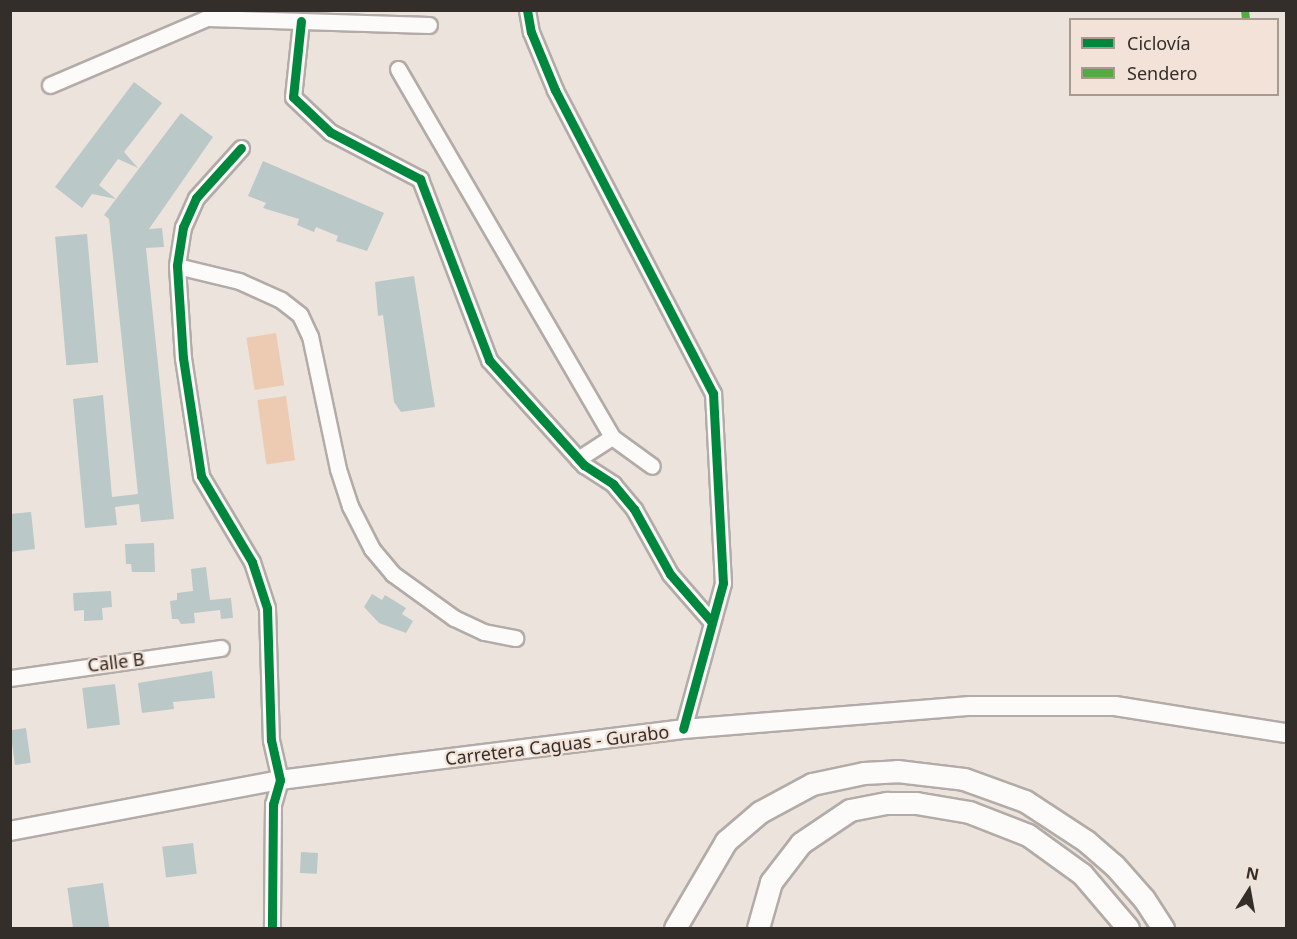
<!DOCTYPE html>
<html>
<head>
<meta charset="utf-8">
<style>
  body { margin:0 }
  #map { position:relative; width:1297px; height:939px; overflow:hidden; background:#ece3dd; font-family:"Noto Sans",sans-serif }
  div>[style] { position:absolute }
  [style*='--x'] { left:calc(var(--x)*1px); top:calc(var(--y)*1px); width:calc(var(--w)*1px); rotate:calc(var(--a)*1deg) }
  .green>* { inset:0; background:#edcbb2; transform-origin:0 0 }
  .building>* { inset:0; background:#bbc8c8; transform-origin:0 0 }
  .roads { filter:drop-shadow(2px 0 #b2aba7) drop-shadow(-2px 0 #b2aba7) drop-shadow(0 2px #b2aba7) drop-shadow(0 -2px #b2aba7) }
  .minor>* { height:15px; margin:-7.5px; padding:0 7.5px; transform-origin:7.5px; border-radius:7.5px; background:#fcfbfa }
  .major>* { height:18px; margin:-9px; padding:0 9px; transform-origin:9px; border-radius:9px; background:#fcfbfa }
  .highway>* { height:21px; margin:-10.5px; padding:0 10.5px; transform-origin:10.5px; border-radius:10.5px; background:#fcfbfa }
  .quiet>* { height:8px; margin-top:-4px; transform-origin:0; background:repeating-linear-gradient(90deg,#54ab44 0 15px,transparent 0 23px) }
  .cycleway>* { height:9px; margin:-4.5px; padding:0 4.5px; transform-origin:4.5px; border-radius:4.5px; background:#00873e }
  span { translate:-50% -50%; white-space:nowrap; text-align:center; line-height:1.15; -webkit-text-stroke:4.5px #f2e2d7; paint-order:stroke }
  .street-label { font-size:18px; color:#332e29 }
  .frame { position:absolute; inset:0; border:12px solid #332e29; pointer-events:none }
  .legend { position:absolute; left:1069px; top:18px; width:210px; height:78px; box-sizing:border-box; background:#f2e2d7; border:2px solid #a69a91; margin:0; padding:8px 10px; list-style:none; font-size:18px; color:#332e29 }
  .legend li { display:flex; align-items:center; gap:12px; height:30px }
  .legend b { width:30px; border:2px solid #a69a91 }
  .north { position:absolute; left:1219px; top:861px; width:60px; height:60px; -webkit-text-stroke:4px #f2e2d7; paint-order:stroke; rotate:11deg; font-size:16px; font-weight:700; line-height:24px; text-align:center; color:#332e29 }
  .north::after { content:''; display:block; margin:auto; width:21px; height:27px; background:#332e29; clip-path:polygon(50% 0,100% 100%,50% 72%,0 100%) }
</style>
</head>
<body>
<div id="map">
  <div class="green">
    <i style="left:276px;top:333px;width:53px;height:30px;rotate:81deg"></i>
    <i style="left:286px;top:396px;width:65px;height:29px;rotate:82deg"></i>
  </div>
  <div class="building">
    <i style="clip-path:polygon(134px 82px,162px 103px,124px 152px,138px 168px,118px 159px,99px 185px,116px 199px,181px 113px,213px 137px,149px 229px,162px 228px,164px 247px,146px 248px,174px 519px,141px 522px,139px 504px,115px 507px,117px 525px,85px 528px,73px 399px,103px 395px,112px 497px,138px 494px,109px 219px,104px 215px,116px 199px,92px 194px,82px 208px,55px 187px)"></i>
    <i style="clip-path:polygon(263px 161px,384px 213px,367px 251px,336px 241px,338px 236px,316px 227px,314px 232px,297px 225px,299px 219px,263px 208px,266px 203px,248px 196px)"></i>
    <i style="left:87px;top:234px;width:129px;height:32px;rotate:85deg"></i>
    <i style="clip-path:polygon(414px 276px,435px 407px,401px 412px,394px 402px,383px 315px,378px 316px,375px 282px)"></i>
    <i style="clip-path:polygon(31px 512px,35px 549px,10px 552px,10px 514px)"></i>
    <i style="clip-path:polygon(154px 543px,155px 572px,132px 572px,131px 564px,126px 564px,125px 544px)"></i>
    <i style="clip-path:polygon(206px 567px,210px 600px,231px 598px,233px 618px,221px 619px,220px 610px,194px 613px,195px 623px,181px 624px,178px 619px,172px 619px,170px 601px,177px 600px,177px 593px,193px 591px,191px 569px)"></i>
    <i style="clip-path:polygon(111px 591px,112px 607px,102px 608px,103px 620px,84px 621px,84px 610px,74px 611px,73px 593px)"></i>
    <i style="clip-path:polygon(372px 594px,382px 600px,385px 595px,406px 608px,402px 614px,413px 621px,406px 633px,379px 623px,364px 607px)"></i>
    <i style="clip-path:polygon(212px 671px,215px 698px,173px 702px,174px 709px,142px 713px,138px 683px)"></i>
    <i style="left:115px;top:684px;width:41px;height:33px;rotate:83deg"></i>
    <i style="left:26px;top:728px;width:35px;height:16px;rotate:82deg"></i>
    <i style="left:193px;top:843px;width:31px;height:31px;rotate:83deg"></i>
    <i style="left:301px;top:852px;width:17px;height:21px;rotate:3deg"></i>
    <i style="left:103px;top:883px;width:45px;height:36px;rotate:82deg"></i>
  </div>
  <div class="roads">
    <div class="minor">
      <i style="--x:527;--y:10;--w:22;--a:80"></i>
      <i style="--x:531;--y:32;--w:63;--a:67.5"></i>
      <i style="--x:555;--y:90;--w:342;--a:62.5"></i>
      <i style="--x:713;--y:393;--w:190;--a:87"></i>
      <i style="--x:723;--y:583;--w:151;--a:105.3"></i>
      <i style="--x:301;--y:21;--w:76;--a:96"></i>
      <i style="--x:293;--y:97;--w:51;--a:43.4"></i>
      <i style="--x:330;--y:132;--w:102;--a:27.6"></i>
      <i style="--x:420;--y:179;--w:194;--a:69.1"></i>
      <i style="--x:489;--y:360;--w:142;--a:47.9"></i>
      <i style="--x:584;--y:465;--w:35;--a:33"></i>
      <i style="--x:613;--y:484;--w:33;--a:50"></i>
      <i style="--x:634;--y:509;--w:74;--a:61"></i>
      <i style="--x:670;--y:574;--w:62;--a:48.9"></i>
      <i style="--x:398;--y:69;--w:426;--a:59.8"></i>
      <i style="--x:612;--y:437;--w:49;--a:35.9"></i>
      <i style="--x:50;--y:85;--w:171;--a:-23.1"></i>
      <i style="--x:207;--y:18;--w:222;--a:1.8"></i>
      <i style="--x:241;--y:148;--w:67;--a:132"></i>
      <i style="--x:196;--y:198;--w:32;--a:114"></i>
      <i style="--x:183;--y:227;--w:39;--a:99"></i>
      <i style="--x:177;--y:266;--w:92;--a:86.3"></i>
      <i style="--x:183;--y:358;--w:119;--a:81.3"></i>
      <i style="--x:201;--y:476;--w:100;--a:59.3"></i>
      <i style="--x:252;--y:562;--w:48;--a:71.9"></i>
      <i style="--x:267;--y:608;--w:132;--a:88.3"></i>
      <i style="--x:271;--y:740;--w:41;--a:77.3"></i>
      <i style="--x:280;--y:780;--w:25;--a:106"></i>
      <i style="--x:273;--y:804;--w:124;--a:90.5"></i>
      <i style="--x:177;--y:266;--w:64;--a:13.6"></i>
      <i style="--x:239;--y:281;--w:46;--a:24.3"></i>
      <i style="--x:281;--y:300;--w:24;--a:38"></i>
      <i style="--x:300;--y:315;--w:23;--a:65"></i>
      <i style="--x:310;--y:336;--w:136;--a:78.1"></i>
      <i style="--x:338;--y:469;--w:39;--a:72"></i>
      <i style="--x:350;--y:506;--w:48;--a:62.9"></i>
      <i style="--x:372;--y:549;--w:33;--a:50"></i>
      <i style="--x:393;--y:574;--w:75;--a:35.8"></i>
      <i style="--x:454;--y:618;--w:33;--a:25"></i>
      <i style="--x:484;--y:632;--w:32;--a:11"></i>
      <i style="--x:578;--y:459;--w:40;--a:-32.9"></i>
      <i style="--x:10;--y:678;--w:213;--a:-8.1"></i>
    </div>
    <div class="major">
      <i style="--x:10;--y:831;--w:275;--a:-10.7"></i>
      <i style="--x:280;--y:780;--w:124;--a:-7.4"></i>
      <i style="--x:403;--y:764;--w:282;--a:-7.1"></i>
      <i style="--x:683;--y:729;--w:288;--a:-4.6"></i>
      <i style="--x:970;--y:706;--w:145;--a:0"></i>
      <i style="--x:1115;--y:706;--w:173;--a:9"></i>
    </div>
    <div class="highway">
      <i style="--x:675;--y:928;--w:101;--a:-59.6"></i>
      <i style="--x:726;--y:841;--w:45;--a:-40.5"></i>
      <i style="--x:760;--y:812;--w:59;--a:-28.3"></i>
      <i style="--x:812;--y:784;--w:53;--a:-11.9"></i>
      <i style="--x:864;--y:773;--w:33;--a:-3"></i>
      <i style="--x:897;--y:771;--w:67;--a:6.8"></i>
      <i style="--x:964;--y:779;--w:65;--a:19.8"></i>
      <i style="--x:1025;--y:801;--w:73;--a:33.3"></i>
      <i style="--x:1086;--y:841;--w:37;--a:41"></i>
      <i style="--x:1114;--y:865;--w:45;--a:48.6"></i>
      <i style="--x:1144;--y:899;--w:35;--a:57"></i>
      <i style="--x:758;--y:928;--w:48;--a:-74.2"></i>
      <i style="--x:771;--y:882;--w:49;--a:-52.4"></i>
      <i style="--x:801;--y:843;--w:59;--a:-34"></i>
      <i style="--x:850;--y:810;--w:38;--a:-11"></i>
      <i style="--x:887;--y:803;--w:29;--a:0"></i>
      <i style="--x:916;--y:803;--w:54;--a:9.6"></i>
      <i style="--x:969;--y:812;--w:63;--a:21.3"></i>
      <i style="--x:1028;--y:835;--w:67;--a:35.8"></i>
      <i style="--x:1082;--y:874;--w:71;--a:49.6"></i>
    </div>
  </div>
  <div class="quiet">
    <i style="--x:1245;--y:10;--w:10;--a:84"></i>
  </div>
  <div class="cycleway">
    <i style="--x:527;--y:10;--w:22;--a:80"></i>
    <i style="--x:531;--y:32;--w:63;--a:67.5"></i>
    <i style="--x:555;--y:90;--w:342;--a:62.5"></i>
    <i style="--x:713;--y:393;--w:190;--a:87"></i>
    <i style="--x:723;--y:583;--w:151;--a:105.3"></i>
    <i style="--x:301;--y:21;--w:76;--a:96"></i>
    <i style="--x:293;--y:97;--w:51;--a:43.4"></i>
    <i style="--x:330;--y:132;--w:102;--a:27.6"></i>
    <i style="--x:420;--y:179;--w:194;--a:69.1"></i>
    <i style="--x:489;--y:360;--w:142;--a:47.9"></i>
    <i style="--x:584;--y:465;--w:35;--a:33"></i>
    <i style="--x:613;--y:484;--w:33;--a:50"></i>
    <i style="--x:634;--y:509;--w:74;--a:61"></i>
    <i style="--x:670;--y:574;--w:62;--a:48.9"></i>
    <i style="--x:241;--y:148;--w:67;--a:132"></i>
    <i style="--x:196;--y:198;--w:32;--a:114"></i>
    <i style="--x:183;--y:227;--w:39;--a:99"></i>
    <i style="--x:177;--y:266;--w:92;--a:86.3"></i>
    <i style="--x:183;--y:358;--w:119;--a:81.3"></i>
    <i style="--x:201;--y:476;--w:100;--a:59.3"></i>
    <i style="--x:252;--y:562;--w:48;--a:71.9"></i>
    <i style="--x:267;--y:608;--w:132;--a:88.3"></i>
    <i style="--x:271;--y:740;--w:41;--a:77.3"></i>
    <i style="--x:280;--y:780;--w:25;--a:106"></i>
    <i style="--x:273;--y:804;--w:124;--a:90.5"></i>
  </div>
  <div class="street-label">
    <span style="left:116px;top:662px;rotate:-7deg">Calle B</span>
    <span style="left:557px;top:745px;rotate:-7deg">Carretera Caguas - Gurabo</span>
  </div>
  <div class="frame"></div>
  <ul class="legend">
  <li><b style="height:8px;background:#00873e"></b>Ciclovía</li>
  <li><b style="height:8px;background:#54ab44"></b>Sendero</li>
  </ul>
  <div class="north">N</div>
</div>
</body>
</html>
